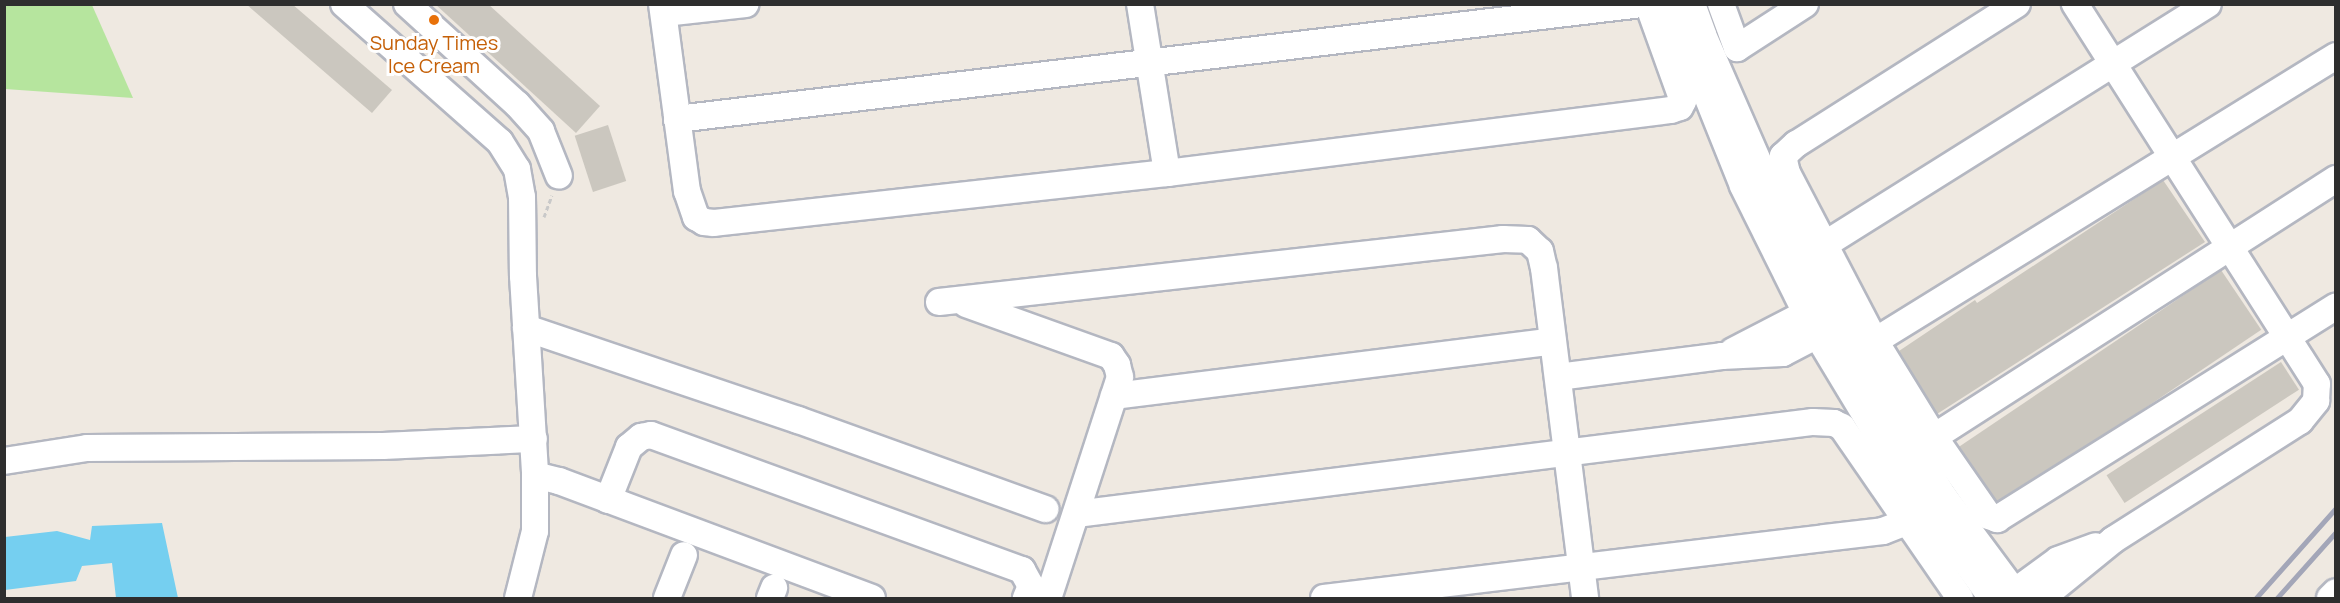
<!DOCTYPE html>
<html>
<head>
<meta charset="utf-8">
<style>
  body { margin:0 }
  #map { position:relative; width:2340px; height:603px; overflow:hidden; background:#efe9e1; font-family:Manrope,sans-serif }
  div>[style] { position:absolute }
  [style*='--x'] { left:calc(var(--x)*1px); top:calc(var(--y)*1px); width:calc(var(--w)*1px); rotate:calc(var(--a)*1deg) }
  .green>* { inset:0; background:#b6e59e }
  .water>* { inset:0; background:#75cff0 }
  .building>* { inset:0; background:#cbc7bf; transform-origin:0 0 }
  .path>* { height:3px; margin-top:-1.5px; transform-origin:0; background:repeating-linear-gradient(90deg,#c9c9c9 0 4.5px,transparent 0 7.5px) }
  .roads { filter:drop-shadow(2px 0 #b4b7c1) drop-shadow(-2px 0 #b4b7c1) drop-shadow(0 2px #b4b7c1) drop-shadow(0 -2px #b4b7c1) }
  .minor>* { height:26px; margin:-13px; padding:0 13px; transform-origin:13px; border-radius:13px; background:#fff }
  .rail>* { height:4.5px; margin:-2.25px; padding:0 2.25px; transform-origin:2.25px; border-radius:2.25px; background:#a3a6b8 }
  .dots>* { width:16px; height:16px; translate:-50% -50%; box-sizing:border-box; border:3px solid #fff; border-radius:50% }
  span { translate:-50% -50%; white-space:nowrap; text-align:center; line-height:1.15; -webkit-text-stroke:6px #fff; paint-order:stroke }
  .food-label { font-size:20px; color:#c56008 }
  .frame { position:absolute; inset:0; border:6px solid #2e2e2e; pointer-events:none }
</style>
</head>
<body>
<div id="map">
  <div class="green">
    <i style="clip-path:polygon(4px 5px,92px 5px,133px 98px,5px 89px)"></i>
  </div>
  <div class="water">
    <i style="clip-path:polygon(162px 523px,178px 598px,116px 598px,112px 563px,82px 566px,76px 581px,5px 590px,5px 537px,57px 531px,90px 540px,92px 526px)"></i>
  </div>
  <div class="building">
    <i style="clip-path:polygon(246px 4px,292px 4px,392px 90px,372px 113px)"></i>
    <i style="clip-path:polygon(435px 4px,488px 4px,600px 106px,576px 133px)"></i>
    <i style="left:608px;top:125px;width:59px;height:35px;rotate:72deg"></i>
    <i style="clip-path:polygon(2163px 180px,2205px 242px,1937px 414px,1899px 351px,1975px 300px,1977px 303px)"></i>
    <i style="left:2221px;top:270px;width:72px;height:316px;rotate:56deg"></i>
    <i style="left:2281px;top:362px;width:33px;height:208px;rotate:57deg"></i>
  </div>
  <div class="path">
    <i style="--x:544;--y:217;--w:23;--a:-70"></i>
  </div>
  <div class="roads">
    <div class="minor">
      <i style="--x:344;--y:4;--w:208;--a:41.5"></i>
      <i style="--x:500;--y:142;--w:32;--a:58"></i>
      <i style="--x:517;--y:169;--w:28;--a:80"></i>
      <i style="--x:522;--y:197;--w:79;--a:89.3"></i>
      <i style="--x:523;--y:276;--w:199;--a:86.5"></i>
      <i style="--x:535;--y:475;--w:56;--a:90"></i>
      <i style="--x:535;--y:531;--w:69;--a:104.2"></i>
      <i style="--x:407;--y:4;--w:149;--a:42.3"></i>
      <i style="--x:517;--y:104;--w:36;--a:48"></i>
      <i style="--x:541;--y:131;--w:48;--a:68.2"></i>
      <i style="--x:662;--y:4;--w:189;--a:82.4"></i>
      <i style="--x:687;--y:191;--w:28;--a:71"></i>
      <i style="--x:696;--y:217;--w:9;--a:32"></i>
      <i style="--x:704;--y:222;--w:10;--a:6"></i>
      <i style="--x:714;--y:223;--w:456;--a:-6.3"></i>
      <i style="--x:1167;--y:173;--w:508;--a:-7.13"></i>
      <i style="--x:1671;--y:110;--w:9;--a:-18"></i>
      <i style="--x:1680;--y:107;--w:7;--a:-63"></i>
      <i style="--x:1683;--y:101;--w:103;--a:-109.8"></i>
      <i style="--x:1140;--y:4;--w:171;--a:80.9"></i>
      <i style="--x:1670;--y:4;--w:196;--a:68.1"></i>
      <i style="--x:1743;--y:186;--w:166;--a:63.6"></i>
      <i style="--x:1817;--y:335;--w:153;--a:58.9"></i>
      <i style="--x:1896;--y:466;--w:163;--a:54"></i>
      <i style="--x:1692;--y:4;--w:33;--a:70"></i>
      <i style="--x:1703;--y:35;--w:167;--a:66.4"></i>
      <i style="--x:1770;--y:188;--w:152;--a:62.9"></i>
      <i style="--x:1839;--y:323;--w:110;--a:59.9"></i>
      <i style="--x:1894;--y:418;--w:93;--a:57.7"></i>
      <i style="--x:1944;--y:497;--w:126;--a:53.4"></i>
      <i style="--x:1721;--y:4;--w:47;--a:70"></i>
      <i style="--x:1737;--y:48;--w:81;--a:-32.9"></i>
      <i style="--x:2017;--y:4;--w:262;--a:147.6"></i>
      <i style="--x:1796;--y:144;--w:18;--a:137"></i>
      <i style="--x:1783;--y:156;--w:17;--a:77"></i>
      <i style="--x:1787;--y:173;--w:190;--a:62.4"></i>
      <i style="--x:1875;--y:341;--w:113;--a:58.4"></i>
      <i style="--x:1934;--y:437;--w:96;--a:55.2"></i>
      <i style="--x:1989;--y:516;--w:9;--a:21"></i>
      <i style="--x:1997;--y:519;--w:400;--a:-32.1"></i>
      <i style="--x:664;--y:13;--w:82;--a:-6.3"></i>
      <i style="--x:677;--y:119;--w:971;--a:-6.8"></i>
      <i style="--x:1824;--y:245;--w:453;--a:-32.1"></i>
      <i style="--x:939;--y:302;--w:568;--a:-6.37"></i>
      <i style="--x:1503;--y:239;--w:25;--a:2"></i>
      <i style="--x:1528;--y:240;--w:16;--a:43"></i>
      <i style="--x:1540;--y:251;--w:17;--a:77"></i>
      <i style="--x:1544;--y:268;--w:333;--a:82.9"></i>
      <i style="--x:966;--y:304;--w:154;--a:19.7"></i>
      <i style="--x:1111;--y:356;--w:11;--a:56"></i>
      <i style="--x:1117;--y:365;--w:12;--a:76"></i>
      <i style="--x:1120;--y:377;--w:232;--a:108"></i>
      <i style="--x:526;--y:328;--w:287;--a:18.7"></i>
      <i style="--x:798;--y:420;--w:263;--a:19.8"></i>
      <i style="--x:1875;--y:341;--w:542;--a:-31.73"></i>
      <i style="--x:1733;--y:351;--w:98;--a:-27.3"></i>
      <i style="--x:1558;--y:377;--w:165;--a:-7.3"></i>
      <i style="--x:1722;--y:356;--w:61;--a:-2.8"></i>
      <i style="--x:1783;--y:353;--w:54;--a:-27.5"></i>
      <i style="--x:1114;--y:396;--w:442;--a:-7.1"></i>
      <i style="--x:1934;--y:437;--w:478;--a:-32.7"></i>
      <i style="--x:4;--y:461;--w:84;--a:-8.9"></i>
      <i style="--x:87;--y:448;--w:296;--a:-0.4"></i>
      <i style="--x:383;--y:446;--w:151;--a:-2.7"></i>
      <i style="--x:535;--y:475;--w:25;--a:14"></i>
      <i style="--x:559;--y:481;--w:334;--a:20.5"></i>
      <i style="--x:608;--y:500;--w:57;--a:-68.4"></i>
      <i style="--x:629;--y:447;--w:16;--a:-40"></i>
      <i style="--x:641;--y:437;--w:10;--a:-11"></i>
      <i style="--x:651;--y:435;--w:395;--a:20"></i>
      <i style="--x:1022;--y:570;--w:18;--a:61"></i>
      <i style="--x:1031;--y:586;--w:13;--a:113"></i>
      <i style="--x:1076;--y:514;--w:743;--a:-7.12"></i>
      <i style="--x:1813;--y:422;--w:21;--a:3"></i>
      <i style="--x:1834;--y:423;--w:9;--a:27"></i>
      <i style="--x:1842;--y:427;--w:208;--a:55.4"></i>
      <i style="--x:667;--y:598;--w:46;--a:-68.4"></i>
      <i style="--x:770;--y:598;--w:11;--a:-68"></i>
      <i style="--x:1324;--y:598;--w:563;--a:-6.83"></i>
      <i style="--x:1883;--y:531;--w:26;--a:-21"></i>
      <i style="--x:2006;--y:598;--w:64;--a:-36.2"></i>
      <i style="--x:2058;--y:560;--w:40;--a:-20.2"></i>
      <i style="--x:2042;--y:598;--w:92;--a:-39.2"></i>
      <i style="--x:2113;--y:540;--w:222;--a:-32.5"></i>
      <i style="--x:2300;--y:421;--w:26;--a:-51"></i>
      <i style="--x:2316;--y:401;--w:17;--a:-87"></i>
      <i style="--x:2317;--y:384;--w:451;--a:-122.5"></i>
      <i style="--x:2330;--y:598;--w:8;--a:-45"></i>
    </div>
  </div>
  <div class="rail">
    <i style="--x:2256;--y:598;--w:120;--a:-48.4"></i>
    <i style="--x:2277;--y:598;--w:89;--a:-48.2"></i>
  </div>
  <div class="dots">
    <i style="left:434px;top:20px;background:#e8710a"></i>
  </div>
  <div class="food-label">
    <span style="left:434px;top:54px">Sunday Times<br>Ice Cream</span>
  </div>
  <div class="frame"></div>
</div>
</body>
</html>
